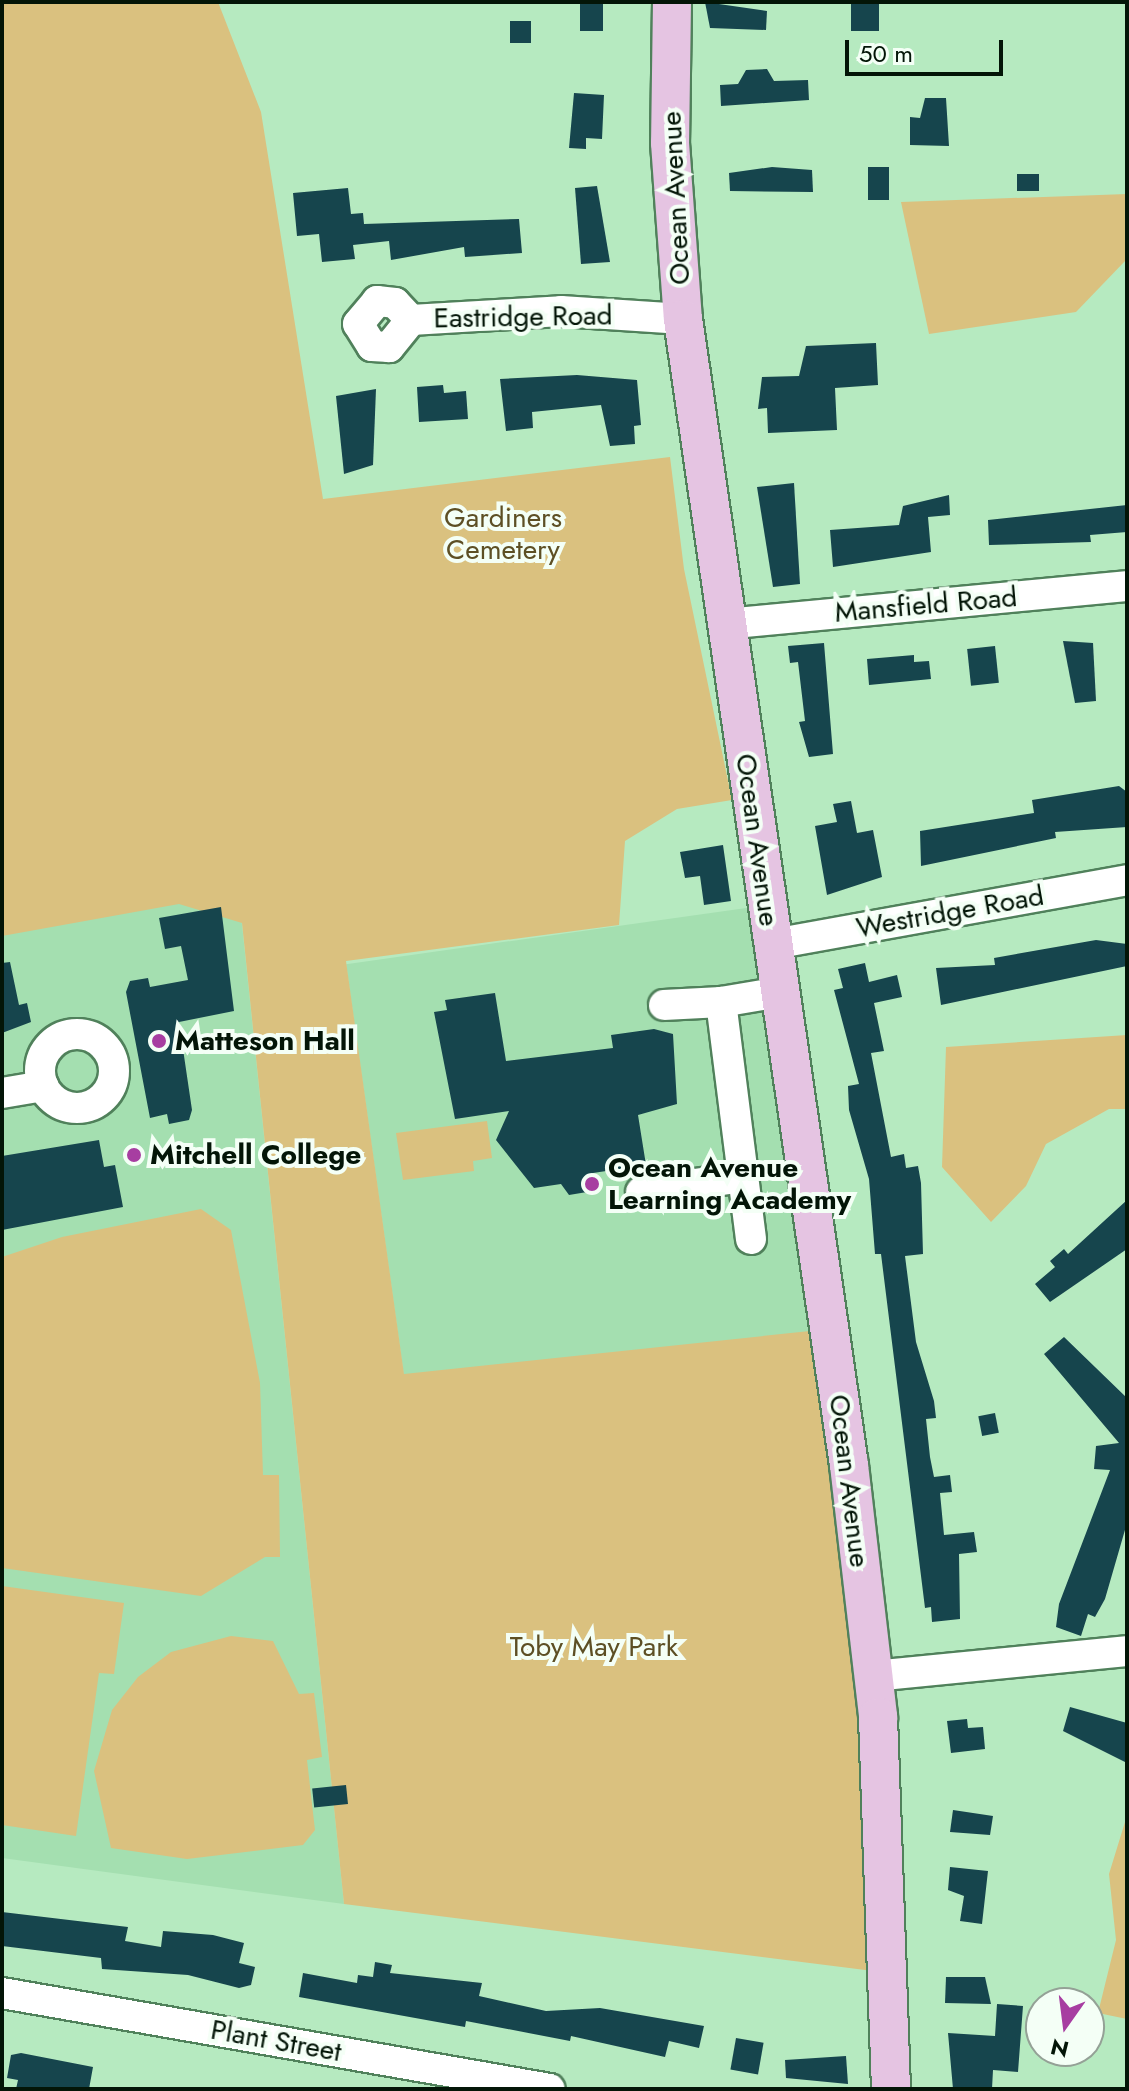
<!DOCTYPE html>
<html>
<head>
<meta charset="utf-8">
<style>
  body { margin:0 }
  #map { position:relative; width:1129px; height:2091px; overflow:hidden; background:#b6eac0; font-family:Jost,sans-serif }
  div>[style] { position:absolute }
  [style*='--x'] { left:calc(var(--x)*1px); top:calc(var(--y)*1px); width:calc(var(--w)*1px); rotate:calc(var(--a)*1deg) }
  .built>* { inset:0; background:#a4dfb0; transform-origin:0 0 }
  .green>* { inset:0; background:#dac17f }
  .building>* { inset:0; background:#16454d; transform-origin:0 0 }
  .roads { filter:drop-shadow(2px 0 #50815b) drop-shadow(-2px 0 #50815b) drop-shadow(0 2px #50815b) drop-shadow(0 -2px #50815b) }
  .minor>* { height:30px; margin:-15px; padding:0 15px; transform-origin:15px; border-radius:15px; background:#fff }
  .minor>.ring { margin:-15px; padding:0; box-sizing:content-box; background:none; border:30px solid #fff; border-radius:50% }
  .major>* { height:38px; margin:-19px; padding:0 19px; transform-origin:19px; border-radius:19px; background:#e5c4e2 }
  .dots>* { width:22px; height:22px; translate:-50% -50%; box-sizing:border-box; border:4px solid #f4fff6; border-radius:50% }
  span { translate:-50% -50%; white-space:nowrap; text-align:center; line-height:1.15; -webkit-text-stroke:8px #f4fff6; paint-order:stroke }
  .street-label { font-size:28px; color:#031507 }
  .park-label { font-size:28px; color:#5d4f24 }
  .poi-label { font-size:28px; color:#031507; font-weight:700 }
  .left { translate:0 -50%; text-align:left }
  .frame { position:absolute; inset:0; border:4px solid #031507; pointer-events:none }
  .north { position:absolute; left:1025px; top:1987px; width:80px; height:80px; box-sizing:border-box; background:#f4fff6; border:2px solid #94a196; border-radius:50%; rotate:194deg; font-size:22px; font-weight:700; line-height:32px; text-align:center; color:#031507 }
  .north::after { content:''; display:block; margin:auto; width:28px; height:36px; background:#a73ea1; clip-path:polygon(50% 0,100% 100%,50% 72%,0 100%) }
  .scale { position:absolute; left:845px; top:40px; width:158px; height:36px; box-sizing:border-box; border:4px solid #031507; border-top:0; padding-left:10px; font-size:24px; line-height:28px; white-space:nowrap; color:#031507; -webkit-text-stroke:6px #f4fff6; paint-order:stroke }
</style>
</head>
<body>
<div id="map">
  <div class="built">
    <i style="clip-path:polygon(2px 760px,225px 761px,344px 1904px,2px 1858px)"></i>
    <i style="left:767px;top:905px;width:429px;height:425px;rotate:82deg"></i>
  </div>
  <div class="green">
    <i style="clip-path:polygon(2px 2px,218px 2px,261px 112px,323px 499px,670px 457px,684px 569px,732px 800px,677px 809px,625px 841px,619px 925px,346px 961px,404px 1374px,829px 1329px,889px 1973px,344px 1904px,242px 923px,179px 904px,2px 936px)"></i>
    <i style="clip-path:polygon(1127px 194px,1127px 259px,1076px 312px,929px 334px,901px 202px)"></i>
    <i style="clip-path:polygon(1127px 1035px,1127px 1109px,1109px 1109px,1046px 1144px,1026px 1186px,991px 1222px,942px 1167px,946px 1047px)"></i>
    <i style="clip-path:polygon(487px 1121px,492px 1158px,473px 1161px,474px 1171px,403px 1180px,396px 1133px)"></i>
    <i style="clip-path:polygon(201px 1209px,231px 1230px,260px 1383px,263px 1475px,279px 1475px,280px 1557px,265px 1557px,201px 1596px,2px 1568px,2px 1257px,62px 1237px)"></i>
    <i style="clip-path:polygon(2px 1586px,124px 1603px,114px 1674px,99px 1673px,76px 1836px,2px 1825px)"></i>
    <i style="clip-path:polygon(231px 1636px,273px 1641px,299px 1694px,314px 1693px,322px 1757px,307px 1760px,315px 1830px,303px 1845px,187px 1859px,111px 1848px,94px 1771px,112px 1710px,138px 1677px,171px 1652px)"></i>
    <i style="clip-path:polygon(1125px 1822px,1127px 1822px,1127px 2019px,1098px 2013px,1116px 1940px,1109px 1874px)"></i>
  </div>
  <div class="building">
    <i style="left:580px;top:2px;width:23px;height:29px"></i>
    <i style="clip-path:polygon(705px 2px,767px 11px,766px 30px,710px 28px)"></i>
    <i style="left:851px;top:2px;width:28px;height:29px"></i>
    <i style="left:510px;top:21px;width:21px;height:22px"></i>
    <i style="clip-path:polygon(767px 69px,774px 81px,808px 80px,809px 100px,721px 106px,720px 85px,738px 84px,746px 70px)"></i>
    <i style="clip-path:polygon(574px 93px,604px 95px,602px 139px,586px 138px,586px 149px,569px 148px)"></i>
    <i style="clip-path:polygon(925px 98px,946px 98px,949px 146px,910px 145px,910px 117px,920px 118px)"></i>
    <i style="clip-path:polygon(772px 167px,812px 170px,813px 192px,730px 191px,729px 173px)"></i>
    <i style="left:868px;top:167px;width:21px;height:33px"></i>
    <i style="left:1039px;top:174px;width:17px;height:22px;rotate:90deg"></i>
    <i style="clip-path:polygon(597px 186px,610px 262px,581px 264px,575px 188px)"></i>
    <i style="clip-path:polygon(348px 188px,351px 214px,363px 213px,364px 224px,519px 219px,522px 253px,465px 257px,464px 247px,391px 260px,389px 241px,353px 245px,355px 259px,322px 262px,319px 234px,297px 236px,293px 193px)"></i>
    <i style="clip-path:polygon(876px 343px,878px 385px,835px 388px,837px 430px,768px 433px,767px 408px,758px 409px,762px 377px,799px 376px,806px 346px)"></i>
    <i style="clip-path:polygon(577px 375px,637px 380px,641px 425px,634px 426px,635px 444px,610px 446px,601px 405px,532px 412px,533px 428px,506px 431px,500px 379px)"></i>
    <i style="clip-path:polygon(443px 385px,444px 393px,466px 391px,468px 419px,419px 422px,417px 387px)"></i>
    <i style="clip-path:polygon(376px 389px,373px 465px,344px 474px,336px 396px)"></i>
    <i style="clip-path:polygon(794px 483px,800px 584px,773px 587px,757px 487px)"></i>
    <i style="clip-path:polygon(949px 495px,950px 515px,928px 517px,931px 552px,833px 567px,830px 530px,899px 525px,903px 506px)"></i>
    <i style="clip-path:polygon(1127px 505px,1127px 532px,1090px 535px,1091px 542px,989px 545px,988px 520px)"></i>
    <i style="clip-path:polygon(1063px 641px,1093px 643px,1096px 701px,1075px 703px)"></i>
    <i style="clip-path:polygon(824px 643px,833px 754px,809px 757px,799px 722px,805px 721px,798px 662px,790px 663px,788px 646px)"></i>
    <i style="left:995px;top:646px;width:37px;height:28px;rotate:84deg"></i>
    <i style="clip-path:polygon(914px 655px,914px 662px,929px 661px,931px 679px,869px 685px,867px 659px)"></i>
    <i style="clip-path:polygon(1119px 786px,1127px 792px,1127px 827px,1055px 832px,1056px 838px,921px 866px,920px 831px,1034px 813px,1032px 800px)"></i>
    <i style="clip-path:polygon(851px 801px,857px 833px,873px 830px,882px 877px,827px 895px,815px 826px,837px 822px,833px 804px)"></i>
    <i style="clip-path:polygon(723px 845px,731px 901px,704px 905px,700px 876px,685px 878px,680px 852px)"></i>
    <i style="clip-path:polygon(221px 907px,234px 1011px,179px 1022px,192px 1110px,189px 1120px,169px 1124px,167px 1114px,150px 1118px,126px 992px,130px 981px,148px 978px,150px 987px,188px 980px,181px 946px,165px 949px,159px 918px)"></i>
    <i style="clip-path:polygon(1096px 940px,1127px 944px,1127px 966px,941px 1005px,936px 968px,995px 965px,994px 958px)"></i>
    <i style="clip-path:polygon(10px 962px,19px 1005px,27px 1003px,31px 1022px,2px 1033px,2px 963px)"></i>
    <i style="clip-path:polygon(865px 963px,869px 982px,897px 975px,902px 997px,874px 1003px,884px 1051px,871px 1053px,891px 1157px,904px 1154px,906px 1168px,918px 1166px,921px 1183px,923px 1254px,905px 1256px,916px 1342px,934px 1401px,936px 1418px,926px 1419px,930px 1457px,934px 1477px,950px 1475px,952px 1492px,940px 1493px,944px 1535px,974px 1532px,977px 1552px,959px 1554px,960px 1619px,932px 1622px,931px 1607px,925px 1608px,881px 1254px,875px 1254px,869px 1179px,849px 1110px,848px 1086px,859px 1084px,834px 990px,843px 988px,838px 969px)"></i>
    <i style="clip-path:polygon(495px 993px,506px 1061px,613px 1048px,611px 1035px,654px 1029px,673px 1034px,677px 1104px,638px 1115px,646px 1165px,593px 1173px,587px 1192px,569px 1195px,561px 1184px,534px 1188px,496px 1140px,509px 1111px,455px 1119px,434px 1012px,447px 1010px,445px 1000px)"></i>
    <i style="clip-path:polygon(99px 1140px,104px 1167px,115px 1165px,123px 1207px,2px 1230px,2px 1156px)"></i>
    <i style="clip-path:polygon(1127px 1200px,1127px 1249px,1050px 1302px,1035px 1284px,1055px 1267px,1050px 1261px,1064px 1249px,1068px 1254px)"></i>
    <i style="clip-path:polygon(1064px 1337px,1127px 1398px,1127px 1523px,1105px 1599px,1095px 1617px,1088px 1614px,1081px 1636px,1056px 1627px,1059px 1604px,1110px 1470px,1094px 1469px,1096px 1446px,1119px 1443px,1044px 1354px)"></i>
    <i style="left:995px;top:1413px;width:20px;height:17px;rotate:79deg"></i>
    <i style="clip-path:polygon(1070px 1707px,1127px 1723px,1127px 1763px,1063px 1731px)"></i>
    <i style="clip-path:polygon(967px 1719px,968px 1728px,983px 1727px,985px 1749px,951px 1753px,947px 1721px)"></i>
    <i style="left:346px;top:1785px;width:19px;height:34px;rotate:84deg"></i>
    <i style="clip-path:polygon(953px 1810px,993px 1816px,990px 1835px,950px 1832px)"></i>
    <i style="clip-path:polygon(950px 1867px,988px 1871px,982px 1924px,960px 1921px,964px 1896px,948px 1890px)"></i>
    <i style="clip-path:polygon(2px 1912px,128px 1927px,125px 1941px,161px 1947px,163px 1931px,213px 1935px,244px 1943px,239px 1963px,255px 1967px,251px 1985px,239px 1988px,188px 1975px,102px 1969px,101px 1958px,2px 1946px)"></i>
    <i style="clip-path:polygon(375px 1962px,392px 1965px,390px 1973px,482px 1983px,479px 1996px,546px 2011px,600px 2008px,704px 2026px,699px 2048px,669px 2041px,665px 2057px,571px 2036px,570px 2041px,466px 2021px,465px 2027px,299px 1997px,303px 1973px,357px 1983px,358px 1975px,373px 1977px)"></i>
    <i style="clip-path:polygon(946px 1977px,985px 1977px,991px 2004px,945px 2003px)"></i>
    <i style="clip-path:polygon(997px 2004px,1023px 2006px,1018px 2072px,993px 2070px,992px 2089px,953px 2089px,948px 2033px,995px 2036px)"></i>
    <i style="left:736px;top:2038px;width:28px;height:32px;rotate:10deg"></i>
    <i style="clip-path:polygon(21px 2053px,93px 2067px,89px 2089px,16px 2089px,18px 2080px,7px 2078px,11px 2055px)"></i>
    <i style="clip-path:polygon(846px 2056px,848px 2084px,786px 2078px,785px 2060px)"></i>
  </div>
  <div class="roads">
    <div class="minor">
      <i style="--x:411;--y:320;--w:35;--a:129"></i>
      <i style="--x:389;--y:347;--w:17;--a:-177"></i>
      <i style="--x:372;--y:346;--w:26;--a:-122"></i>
      <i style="--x:358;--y:324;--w:30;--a:-50"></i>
      <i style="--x:377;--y:301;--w:18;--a:6"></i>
      <i style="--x:395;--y:303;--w:23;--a:47"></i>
      <i style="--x:411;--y:320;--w:150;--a:-3.4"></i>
      <i style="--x:561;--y:311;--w:122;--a:3.8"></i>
      <i style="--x:725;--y:624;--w:404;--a:-5.4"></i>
      <i style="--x:773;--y:944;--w:360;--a:-10.2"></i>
      <i style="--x:664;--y:1005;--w:57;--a:-3"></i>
      <i class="ring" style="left:40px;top:1034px;width:44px;height:44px"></i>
      <i style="--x:2;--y:1093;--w:42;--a:-9.7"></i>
      <i style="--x:641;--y:1192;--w:103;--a:-8.4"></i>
      <i style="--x:751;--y:1239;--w:239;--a:-97.2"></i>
      <i style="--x:721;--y:1002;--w:60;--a:-9.6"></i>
      <i style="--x:873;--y:1676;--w:255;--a:-5.6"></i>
      <i style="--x:2;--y:1993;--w:556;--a:9.94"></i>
    </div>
    <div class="major">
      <i style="--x:672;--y:2;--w:141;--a:90.8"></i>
      <i style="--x:670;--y:143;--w:176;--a:85.8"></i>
      <i style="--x:683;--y:319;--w:1158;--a:81.76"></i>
      <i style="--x:849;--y:1465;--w:254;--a:83.4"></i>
      <i style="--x:878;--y:1717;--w:372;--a:88"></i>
    </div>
  </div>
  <div class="dots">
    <i style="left:159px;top:1041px;background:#a73ea1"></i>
    <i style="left:134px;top:1155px;background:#a73ea1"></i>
    <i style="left:592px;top:1184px;background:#a73ea1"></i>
  </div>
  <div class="street-label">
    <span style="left:676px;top:198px;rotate:-93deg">Ocean Avenue</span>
    <span style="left:523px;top:317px;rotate:-1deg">Eastridge Road</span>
    <span style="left:926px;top:605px;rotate:-5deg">Mansfield Road</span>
    <span style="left:757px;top:840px;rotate:82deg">Ocean Avenue</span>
    <span style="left:950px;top:912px;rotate:-10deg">Westridge Road</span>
    <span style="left:849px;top:1481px;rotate:83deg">Ocean Avenue</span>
    <span style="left:276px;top:2041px;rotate:10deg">Plant Street</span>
  </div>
  <div class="park-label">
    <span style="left:503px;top:534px">Gardiners<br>Cemetery</span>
    <span style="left:594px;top:1647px">Toby May Park</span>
  </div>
  <div class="poi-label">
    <span class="left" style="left:175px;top:1041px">Matteson Hall</span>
    <span class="left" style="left:150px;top:1155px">Mitchell College</span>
    <span class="left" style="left:608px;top:1184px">Ocean Avenue<br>Learning Academy</span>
  </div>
  <div class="frame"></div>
  <div class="north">N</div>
  <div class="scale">50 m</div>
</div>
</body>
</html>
